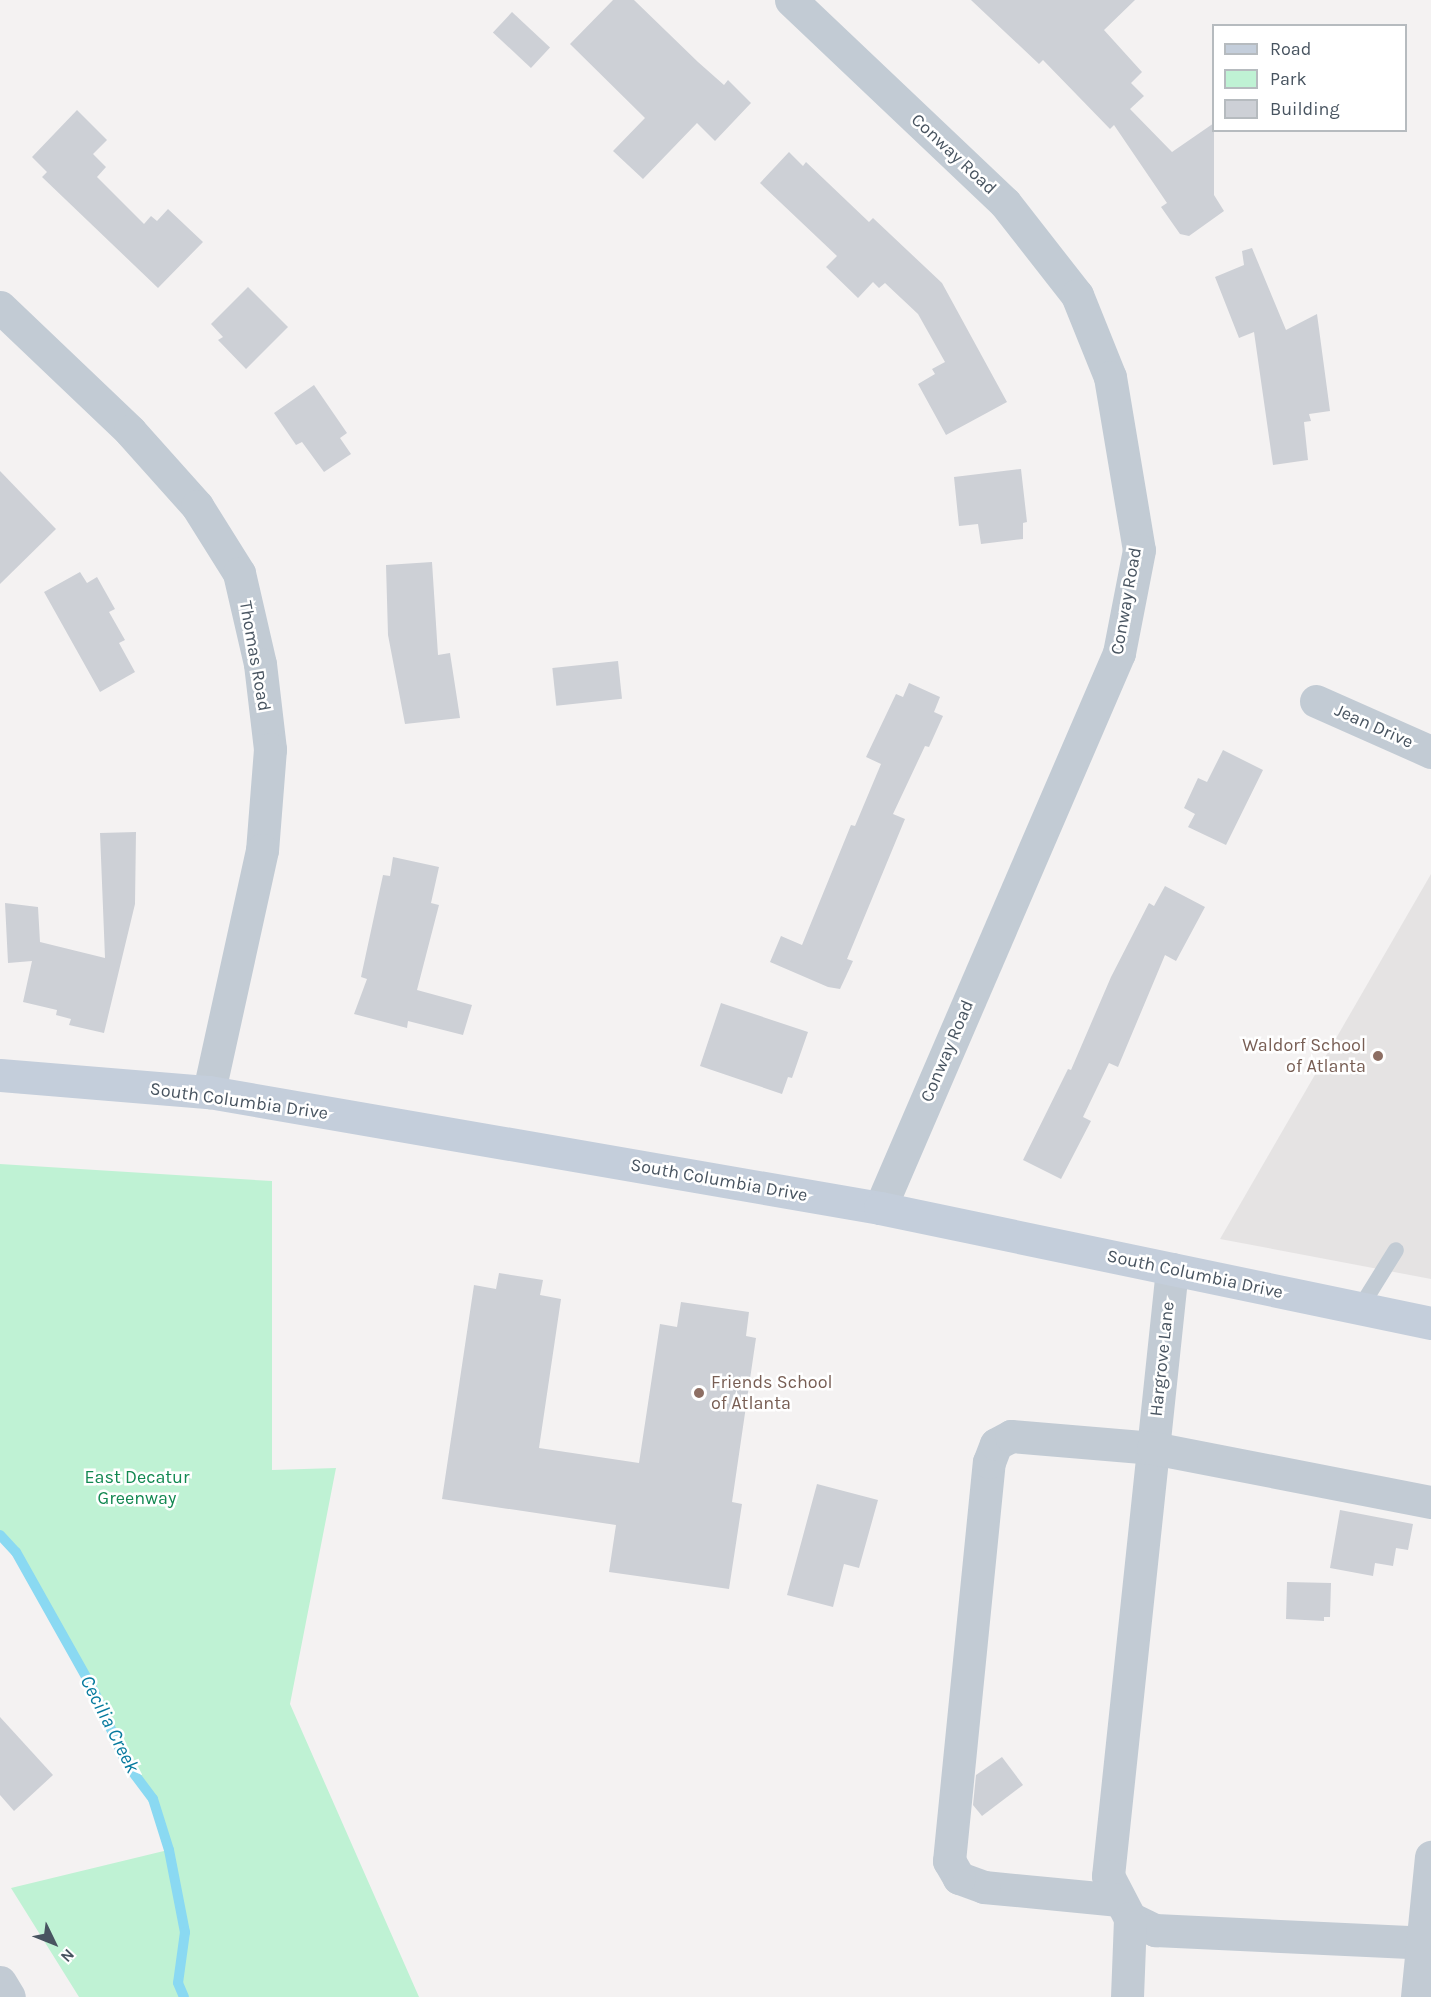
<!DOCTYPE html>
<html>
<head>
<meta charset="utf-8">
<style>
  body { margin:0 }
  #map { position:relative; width:1431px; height:1997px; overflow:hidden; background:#f4f2f2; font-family:Karla,sans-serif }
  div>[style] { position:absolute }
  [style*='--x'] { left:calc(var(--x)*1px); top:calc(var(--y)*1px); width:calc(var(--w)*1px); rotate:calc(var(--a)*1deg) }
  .education>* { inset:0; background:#e5e3e3 }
  .green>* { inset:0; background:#bff2d4 }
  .stream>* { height:10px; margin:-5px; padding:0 5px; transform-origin:5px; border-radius:5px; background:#8ad9f2 }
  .building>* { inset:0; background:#cdd0d6; transform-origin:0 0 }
  .lane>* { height:16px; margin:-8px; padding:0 8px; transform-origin:8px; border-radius:8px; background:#c2cbd4 }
  .street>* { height:33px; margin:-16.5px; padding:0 16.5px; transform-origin:16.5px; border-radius:16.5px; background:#c2cbd4 }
  .secondary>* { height:33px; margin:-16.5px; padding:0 16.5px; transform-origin:16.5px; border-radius:16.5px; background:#c4cedb }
  .dots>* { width:16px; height:16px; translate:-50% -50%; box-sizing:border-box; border:3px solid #fff; border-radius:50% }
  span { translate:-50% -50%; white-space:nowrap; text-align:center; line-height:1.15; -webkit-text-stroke:5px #fff; paint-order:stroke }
  .street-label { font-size:18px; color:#485460 }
  .education-label { font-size:18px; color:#785e54 }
  .right { translate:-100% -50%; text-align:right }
  .left { translate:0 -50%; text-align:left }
  .park-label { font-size:18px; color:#128851 }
  .water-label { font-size:20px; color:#067a9e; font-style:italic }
  .legend { position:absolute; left:1212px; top:24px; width:195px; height:108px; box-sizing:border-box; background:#fff; border:2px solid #b6bbbf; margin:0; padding:8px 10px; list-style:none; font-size:18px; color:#485460 }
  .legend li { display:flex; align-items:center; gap:12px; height:30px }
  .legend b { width:30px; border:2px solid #b6bbbf }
  .north { position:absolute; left:24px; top:1913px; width:60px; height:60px; -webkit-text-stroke:4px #fff; paint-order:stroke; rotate:133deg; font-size:16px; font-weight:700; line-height:24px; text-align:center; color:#485460 }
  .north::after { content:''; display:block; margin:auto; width:21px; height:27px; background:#485460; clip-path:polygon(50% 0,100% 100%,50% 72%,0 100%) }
</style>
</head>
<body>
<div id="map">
  <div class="education">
    <i style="clip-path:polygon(1431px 874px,1431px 1279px,1220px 1239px)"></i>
  </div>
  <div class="green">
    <i style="clip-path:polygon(0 1164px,272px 1181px,272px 1470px,336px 1468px,290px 1704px,419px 1997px,79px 1997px,11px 1888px,168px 1850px,153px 1799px,126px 1763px,94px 1691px,16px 1552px,0 1535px)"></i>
  </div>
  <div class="stream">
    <i style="--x:0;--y:1535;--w:23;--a:47"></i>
    <i style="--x:16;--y:1552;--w:159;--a:60.7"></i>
    <i style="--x:94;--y:1691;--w:79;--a:66"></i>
    <i style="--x:126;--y:1763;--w:45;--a:53.1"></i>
    <i style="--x:153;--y:1799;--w:53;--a:72.6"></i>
    <i style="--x:169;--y:1850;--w:84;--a:79"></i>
    <i style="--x:185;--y:1932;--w:51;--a:97.8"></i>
    <i style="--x:178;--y:1983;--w:15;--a:67"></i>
  </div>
  <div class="building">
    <i style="clip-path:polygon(613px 0,634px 0,698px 62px,724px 85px,728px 80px,751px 103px,715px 141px,697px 123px,643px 179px,613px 151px,645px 118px,570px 44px)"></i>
    <i style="clip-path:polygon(971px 0,1135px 0,1104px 30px,1142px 72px,1131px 83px,1144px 96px,1130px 109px,1172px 152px,1214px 123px,1214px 195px,1224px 211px,1189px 236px,1180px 234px,1161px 207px,1167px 203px,1114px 125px,1110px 129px,1043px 60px,1039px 64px)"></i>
    <i style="left:512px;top:12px;width:52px;height:28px;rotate:43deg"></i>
    <i style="clip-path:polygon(77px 110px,107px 140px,93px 154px,106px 167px,97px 177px,144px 224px,151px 216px,157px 221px,168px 209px,203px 242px,158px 288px,42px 177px,47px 172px,32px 157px)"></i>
    <i style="clip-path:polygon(789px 152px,803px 166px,806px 162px,869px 222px,873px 218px,942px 283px,1007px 402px,946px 435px,918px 384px,935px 374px,932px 369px,945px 362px,918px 314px,885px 283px,879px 288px,873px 282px,858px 298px,826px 267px,837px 256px,760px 183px)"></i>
    <i style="clip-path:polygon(1252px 248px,1286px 330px,1317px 314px,1330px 411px,1309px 414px,1311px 421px,1304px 422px,1308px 460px,1273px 465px,1254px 332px,1239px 338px,1215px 277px,1244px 265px,1242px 251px)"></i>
    <i style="clip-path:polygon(248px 287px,288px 327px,246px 369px,218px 340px,223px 337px,211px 324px)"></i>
    <i style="clip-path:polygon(314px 385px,347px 433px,340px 438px,351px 454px,324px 472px,302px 442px,296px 445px,274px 413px)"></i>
    <i style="clip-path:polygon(1021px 469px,1027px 522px,1023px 523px,1023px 539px,981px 544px,978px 524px,959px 526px,954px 477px)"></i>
    <i style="clip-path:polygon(0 471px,56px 529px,0 584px)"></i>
    <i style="clip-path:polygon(432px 562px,438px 655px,450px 653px,460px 718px,405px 724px,388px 635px,386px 565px)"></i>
    <i style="clip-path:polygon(80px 572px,87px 583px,97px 577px,115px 609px,109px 612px,125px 640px,119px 643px,135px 672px,100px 692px,44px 592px)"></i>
    <i style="left:618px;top:661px;width:38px;height:66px;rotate:84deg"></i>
    <i style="clip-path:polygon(909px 683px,940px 697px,934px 712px,943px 716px,929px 747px,925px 746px,893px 814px,905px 819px,847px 959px,853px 961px,840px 989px,828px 987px,770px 962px,781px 936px,802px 945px,851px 825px,855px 826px,881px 764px,866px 757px,896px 694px,903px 697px)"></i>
    <i style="clip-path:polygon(1223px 750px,1263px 770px,1226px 845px,1188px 827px,1195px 814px,1184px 808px,1198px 778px,1207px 782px)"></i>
    <i style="clip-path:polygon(136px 832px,135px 904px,104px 1033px,69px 1025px,71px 1019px,56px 1015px,57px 1010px,23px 1002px,32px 961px,8px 963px,5px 903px,38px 907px,40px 942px,105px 958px,100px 833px)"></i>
    <i style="clip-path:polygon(393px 857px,439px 867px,431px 903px,439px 905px,417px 990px,472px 1005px,463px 1035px,408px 1021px,407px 1028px,354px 1014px,367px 979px,361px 977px,383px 875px,390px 876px)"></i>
    <i style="clip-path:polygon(1165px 886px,1205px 907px,1176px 961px,1165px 955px,1118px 1067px,1109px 1063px,1083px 1117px,1091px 1121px,1061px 1179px,1023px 1160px,1068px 1069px,1071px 1070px,1111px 977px,1149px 903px,1154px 906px)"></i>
    <i style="clip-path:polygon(721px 1003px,808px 1032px,792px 1078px,788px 1077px,782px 1094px,700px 1066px)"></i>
    <i style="clip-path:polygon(499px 1273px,543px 1280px,540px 1295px,561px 1299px,539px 1448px,639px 1463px,660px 1324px,677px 1327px,681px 1302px,749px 1312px,746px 1336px,756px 1338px,732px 1502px,742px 1504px,729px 1589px,609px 1572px,616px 1525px,442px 1499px,474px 1285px,496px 1289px)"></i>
    <i style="clip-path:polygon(817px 1484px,878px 1500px,859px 1568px,844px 1564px,833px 1607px,787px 1595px)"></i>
    <i style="clip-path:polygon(1340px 1510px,1413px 1524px,1408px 1550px,1396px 1548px,1393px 1566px,1375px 1563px,1373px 1576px,1330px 1568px)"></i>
    <i style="clip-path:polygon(1287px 1582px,1331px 1583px,1330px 1617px,1324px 1617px,1324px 1621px,1286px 1619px)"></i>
    <i style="clip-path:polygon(0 1717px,53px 1775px,14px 1811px,0 1795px)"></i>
    <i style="clip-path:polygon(1002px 1757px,1023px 1785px,982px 1816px,973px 1805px,976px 1775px)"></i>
  </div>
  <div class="lane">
    <i style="--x:1360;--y:1308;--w:68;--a:-58.2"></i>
  </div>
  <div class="street">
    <i style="--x:791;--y:0;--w:295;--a:43.5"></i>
    <i style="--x:1005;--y:203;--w:117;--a:52"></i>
    <i style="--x:1077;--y:295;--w:88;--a:68.1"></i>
    <i style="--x:1110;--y:377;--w:175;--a:80.5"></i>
    <i style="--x:1139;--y:550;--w:105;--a:101"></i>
    <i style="--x:1119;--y:653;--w:604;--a:113.3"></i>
    <i style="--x:0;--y:307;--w:180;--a:43.6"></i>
    <i style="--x:130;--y:431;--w:101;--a:48.2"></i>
    <i style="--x:197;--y:506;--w:79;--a:57.9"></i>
    <i style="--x:239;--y:573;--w:93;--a:77"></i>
    <i style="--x:260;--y:664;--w:86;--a:83.3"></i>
    <i style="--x:270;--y:749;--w:101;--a:94.5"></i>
    <i style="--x:262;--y:850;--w:248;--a:102.4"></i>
    <i style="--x:1316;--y:701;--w:126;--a:23.9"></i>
    <i style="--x:1172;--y:1269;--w:610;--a:96.02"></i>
    <i style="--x:1108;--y:1876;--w:47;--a:62.4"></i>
    <i style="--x:1130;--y:1918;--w:28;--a:26"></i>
    <i style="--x:1155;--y:1930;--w:276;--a:2.7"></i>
    <i style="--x:1119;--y:1900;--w:136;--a:-174.5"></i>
    <i style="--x:984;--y:1887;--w:27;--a:-160"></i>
    <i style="--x:959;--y:1878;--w:20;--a:-120"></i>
    <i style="--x:949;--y:1861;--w:401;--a:-84.3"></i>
    <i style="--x:989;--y:1462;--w:19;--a:-69"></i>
    <i style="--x:996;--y:1444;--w:17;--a:-28"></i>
    <i style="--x:1011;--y:1436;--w:143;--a:4.8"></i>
    <i style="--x:1153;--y:1448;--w:283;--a:11"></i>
    <i style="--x:0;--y:1982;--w:17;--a:59"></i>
    <i style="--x:1127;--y:1997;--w:79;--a:-87.8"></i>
    <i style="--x:1417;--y:1997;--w:141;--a:-84.3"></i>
  </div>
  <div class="secondary">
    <i style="--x:0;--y:1075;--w:210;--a:4.7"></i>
    <i style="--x:209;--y:1092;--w:681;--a:9.81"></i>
    <i style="--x:880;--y:1208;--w:563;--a:11.79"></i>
  </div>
  <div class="dots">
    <i style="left:1378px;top:1056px;background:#8d6e63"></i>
    <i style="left:699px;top:1393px;background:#8d6e63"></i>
  </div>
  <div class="street-label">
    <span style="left:954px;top:154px;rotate:43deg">Conway Road</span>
    <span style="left:1126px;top:601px;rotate:-80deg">Conway Road</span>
    <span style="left:255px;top:656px;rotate:80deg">Thomas Road</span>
    <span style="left:1374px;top:726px;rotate:24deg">Jean Drive</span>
    <span style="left:947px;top:1051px;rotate:-67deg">Conway Road</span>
    <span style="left:239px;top:1101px;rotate:8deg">South Columbia Drive</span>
    <span style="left:719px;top:1180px;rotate:10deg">South Columbia Drive</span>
    <span style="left:1195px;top:1274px;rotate:12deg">South Columbia Drive</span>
    <span style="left:1162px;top:1359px;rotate:-84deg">Hargrove Lane</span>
  </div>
  <div class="education-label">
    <span class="right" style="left:1366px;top:1056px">Waldorf School<br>of Atlanta</span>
    <span class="left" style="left:711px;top:1393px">Friends School<br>of Atlanta</span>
  </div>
  <div class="park-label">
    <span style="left:137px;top:1488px">East Decatur<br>Greenway</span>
  </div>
  <div class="water-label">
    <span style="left:110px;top:1724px;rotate:63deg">Cecilia Creek</span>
  </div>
  <ul class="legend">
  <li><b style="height:8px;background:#c4cedb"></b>Road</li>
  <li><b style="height:16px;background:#bff2d4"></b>Park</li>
  <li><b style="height:16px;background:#cdd0d6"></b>Building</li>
  </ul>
  <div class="north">N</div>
</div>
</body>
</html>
